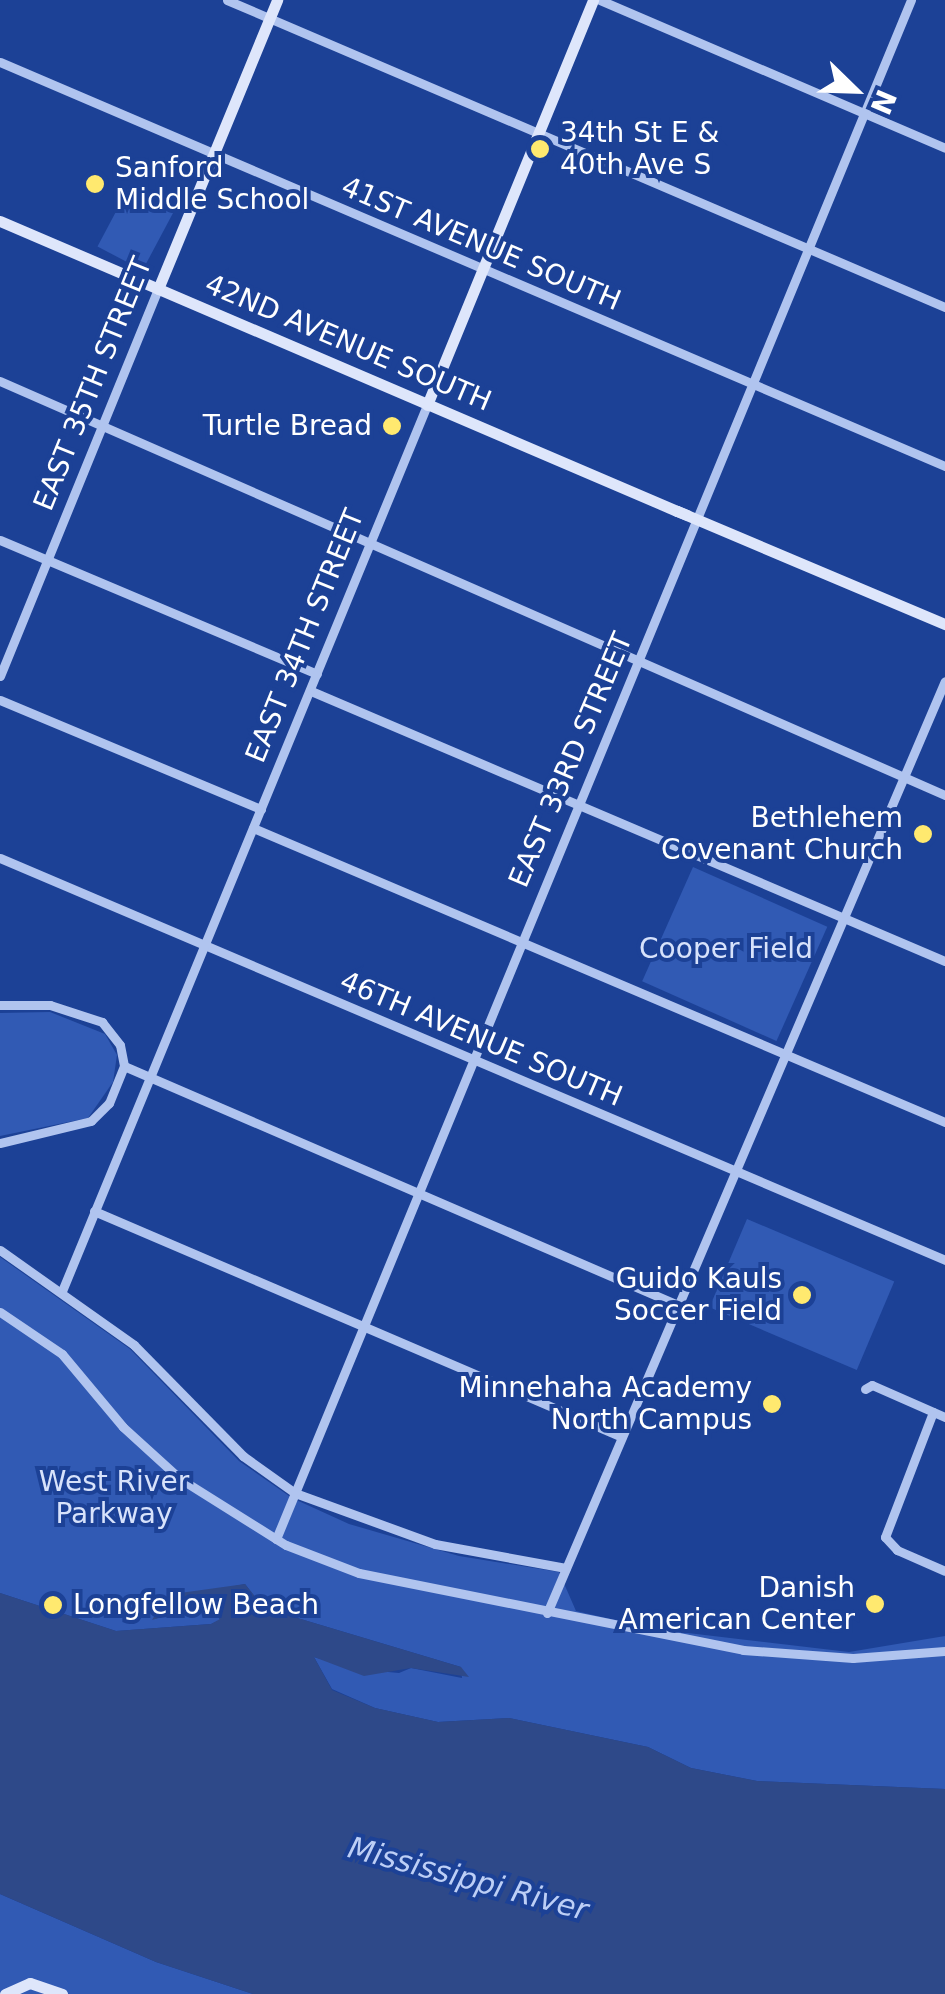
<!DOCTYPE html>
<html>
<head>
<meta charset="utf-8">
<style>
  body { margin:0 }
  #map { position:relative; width:945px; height:1994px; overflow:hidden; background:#1c4196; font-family:"DejaVu Sans",sans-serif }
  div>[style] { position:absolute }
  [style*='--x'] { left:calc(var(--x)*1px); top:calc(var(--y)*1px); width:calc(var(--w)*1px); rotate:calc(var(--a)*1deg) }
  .green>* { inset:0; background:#315ab4; transform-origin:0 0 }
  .water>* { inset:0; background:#2e4989 }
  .street>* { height:9px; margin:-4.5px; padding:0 4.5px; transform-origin:4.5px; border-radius:4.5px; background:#b0c4ef }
  .secondary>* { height:11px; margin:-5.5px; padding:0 5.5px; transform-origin:5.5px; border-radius:5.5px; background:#dee6fb }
  .dots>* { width:28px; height:28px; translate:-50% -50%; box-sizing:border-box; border:5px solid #1c4196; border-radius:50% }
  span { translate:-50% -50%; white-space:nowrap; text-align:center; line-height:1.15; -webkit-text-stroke:8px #1c4196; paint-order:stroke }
  .poi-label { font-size:28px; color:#fff }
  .left { translate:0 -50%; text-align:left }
  .right { translate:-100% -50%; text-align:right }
  .street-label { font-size:28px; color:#fff }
  .park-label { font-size:28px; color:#d7e2fb }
  .water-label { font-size:30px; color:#bdcff6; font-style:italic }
  .north { position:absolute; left:805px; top:40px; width:100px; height:100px; -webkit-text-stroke:8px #1c4196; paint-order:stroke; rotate:113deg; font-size:28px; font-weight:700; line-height:40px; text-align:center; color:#fff }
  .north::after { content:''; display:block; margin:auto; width:35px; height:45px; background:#fff; clip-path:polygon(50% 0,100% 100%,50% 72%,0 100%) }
</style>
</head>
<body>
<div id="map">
  <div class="green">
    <i style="left:128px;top:189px;width:51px;height:65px;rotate:28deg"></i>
    <i style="left:693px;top:867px;width:147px;height:125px;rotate:24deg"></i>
    <i style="clip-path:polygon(50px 1012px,105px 1034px,117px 1055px,113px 1082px,88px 1118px,0 1136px,0 1013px)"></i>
    <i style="left:747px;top:1219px;width:160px;height:96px;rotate:23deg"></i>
    <i style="clip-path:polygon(0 1257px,130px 1349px,239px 1461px,292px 1498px,349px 1524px,459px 1556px,559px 1572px,576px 1611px,654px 1629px,849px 1652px,945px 1636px,945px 1789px,757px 1781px,691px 1768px,648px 1747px,509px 1718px,438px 1722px,375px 1708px,332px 1689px,314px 1657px,355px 1669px,399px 1673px,411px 1668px,462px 1678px,461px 1667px,264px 1608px,245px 1584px,164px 1600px,154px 1619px,212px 1602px,220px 1620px,211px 1624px,116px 1631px,0 1593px)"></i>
    <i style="clip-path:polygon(0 1894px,156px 1962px,253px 1994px,0 1994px)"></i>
  </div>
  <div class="water">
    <i style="clip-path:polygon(245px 1584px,264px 1608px,461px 1667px,469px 1677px,411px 1668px,364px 1676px,314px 1657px,332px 1690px,375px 1708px,438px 1722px,509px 1718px,648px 1747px,691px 1768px,757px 1781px,945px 1789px,945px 1994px,253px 1994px,156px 1962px,0 1894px,0 1593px,116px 1631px,211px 1624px,220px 1619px,211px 1603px,152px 1620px,164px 1600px,180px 1593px)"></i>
  </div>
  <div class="street">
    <i style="--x:227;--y:0;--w:781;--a:23.15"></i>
    <i style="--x:600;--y:0;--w:375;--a:23.2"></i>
    <i style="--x:0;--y:62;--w:1028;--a:23.15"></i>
    <i style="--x:0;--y:381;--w:1032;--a:23.66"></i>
    <i style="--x:0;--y:540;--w:344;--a:22.9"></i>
    <i style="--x:0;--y:676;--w:418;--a:-67.8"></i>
    <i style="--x:311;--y:691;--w:689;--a:23.07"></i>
    <i style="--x:0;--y:700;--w:283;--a:22.7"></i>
    <i style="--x:253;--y:828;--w:752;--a:23.02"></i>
    <i style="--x:0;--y:858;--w:1027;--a:23.04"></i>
    <i style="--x:0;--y:1005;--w:50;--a:0"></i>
    <i style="--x:50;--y:1005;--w:55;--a:18.1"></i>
    <i style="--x:102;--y:1022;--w:29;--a:52"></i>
    <i style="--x:120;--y:1045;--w:21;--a:79"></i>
    <i style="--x:124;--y:1066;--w:40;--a:112"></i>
    <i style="--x:109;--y:1103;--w:25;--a:135"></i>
    <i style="--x:91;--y:1121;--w:94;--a:166.4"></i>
    <i style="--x:124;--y:1066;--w:603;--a:23.34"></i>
    <i style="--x:94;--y:1211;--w:574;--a:23.17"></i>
    <i style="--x:0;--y:1250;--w:164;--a:35.3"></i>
    <i style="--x:134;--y:1345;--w:156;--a:45.5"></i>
    <i style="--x:243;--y:1456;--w:64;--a:35.4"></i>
    <i style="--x:295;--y:1493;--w:149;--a:20"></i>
    <i style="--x:435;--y:1544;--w:133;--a:10.4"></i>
    <i style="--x:62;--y:1291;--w:958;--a:-67.61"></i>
    <i style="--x:0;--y:1312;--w:75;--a:34.1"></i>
    <i style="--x:62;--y:1354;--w:95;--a:50.1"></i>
    <i style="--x:123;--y:1427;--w:76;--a:42.3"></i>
    <i style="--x:179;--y:1478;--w:126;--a:32.1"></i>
    <i style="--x:286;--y:1545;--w:78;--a:21"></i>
    <i style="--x:359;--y:1573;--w:392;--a:11.3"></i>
    <i style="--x:743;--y:1650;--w:110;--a:4.2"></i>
    <i style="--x:853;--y:1658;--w:92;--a:-4.4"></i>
    <i style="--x:865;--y:1389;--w:8;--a:-30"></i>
    <i style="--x:872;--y:1385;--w:80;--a:23.7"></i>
    <i style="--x:933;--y:1412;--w:134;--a:111"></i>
    <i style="--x:885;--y:1537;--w:18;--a:47"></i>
    <i style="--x:897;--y:1550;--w:52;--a:23.6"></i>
    <i style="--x:276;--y:1539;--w:1665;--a:-67.58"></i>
    <i style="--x:547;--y:1613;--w:1013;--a:-66.88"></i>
  </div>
  <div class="secondary">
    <i style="--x:0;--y:221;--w:736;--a:23.19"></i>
    <i style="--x:158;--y:289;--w:313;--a:-67.6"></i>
    <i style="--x:427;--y:405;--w:438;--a:-67.7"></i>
    <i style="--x:687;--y:515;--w:11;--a:-158"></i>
    <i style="--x:677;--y:511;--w:291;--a:22.9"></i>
    <i style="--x:5;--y:1994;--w:27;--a:-24"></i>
    <i style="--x:30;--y:1983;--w:34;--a:19"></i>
  </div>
  <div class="dots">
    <i style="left:540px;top:149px;background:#ffe96f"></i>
    <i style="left:95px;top:184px;background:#ffe96f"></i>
    <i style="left:392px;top:426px;background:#ffe96f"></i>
    <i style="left:923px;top:834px;background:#ffe96f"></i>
    <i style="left:802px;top:1295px;background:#ffe96f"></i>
    <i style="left:772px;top:1404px;background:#ffe96f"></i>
    <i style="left:875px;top:1604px;background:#ffe96f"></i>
    <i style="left:53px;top:1605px;background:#ffe96f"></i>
  </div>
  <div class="poi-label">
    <span class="left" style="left:560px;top:149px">34th St E &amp;<br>40th Ave S</span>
    <span class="left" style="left:115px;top:184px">Sanford<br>Middle School</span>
    <span class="right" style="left:372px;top:426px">Turtle Bread</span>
    <span class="right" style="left:903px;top:834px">Bethlehem<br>Covenant Church</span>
    <span class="right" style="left:782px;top:1295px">Guido Kauls<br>Soccer Field</span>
    <span class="right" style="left:752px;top:1404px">Minnehaha Academy<br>North Campus</span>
    <span class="right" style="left:855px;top:1604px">Danish<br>American Center</span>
    <span class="left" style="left:73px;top:1605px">Longfellow Beach</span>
  </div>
  <div class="street-label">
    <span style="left:481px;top:244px;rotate:23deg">41ST AVENUE SOUTH</span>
    <span style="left:348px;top:343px;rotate:23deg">42ND AVENUE SOUTH</span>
    <span style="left:93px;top:384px;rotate:-68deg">EAST 35TH STREET</span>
    <span style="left:305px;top:636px;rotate:-68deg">EAST 34TH STREET</span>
    <span style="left:571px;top:760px;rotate:-67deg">EAST 33RD STREET</span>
    <span style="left:481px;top:1039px;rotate:23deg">46TH AVENUE SOUTH</span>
  </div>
  <div class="park-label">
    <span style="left:726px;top:949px">Cooper Field</span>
    <span style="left:114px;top:1498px">West River<br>Parkway</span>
  </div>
  <div class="water-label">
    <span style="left:468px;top:1879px;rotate:15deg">Mississippi River</span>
  </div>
  <div class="north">N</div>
</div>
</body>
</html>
